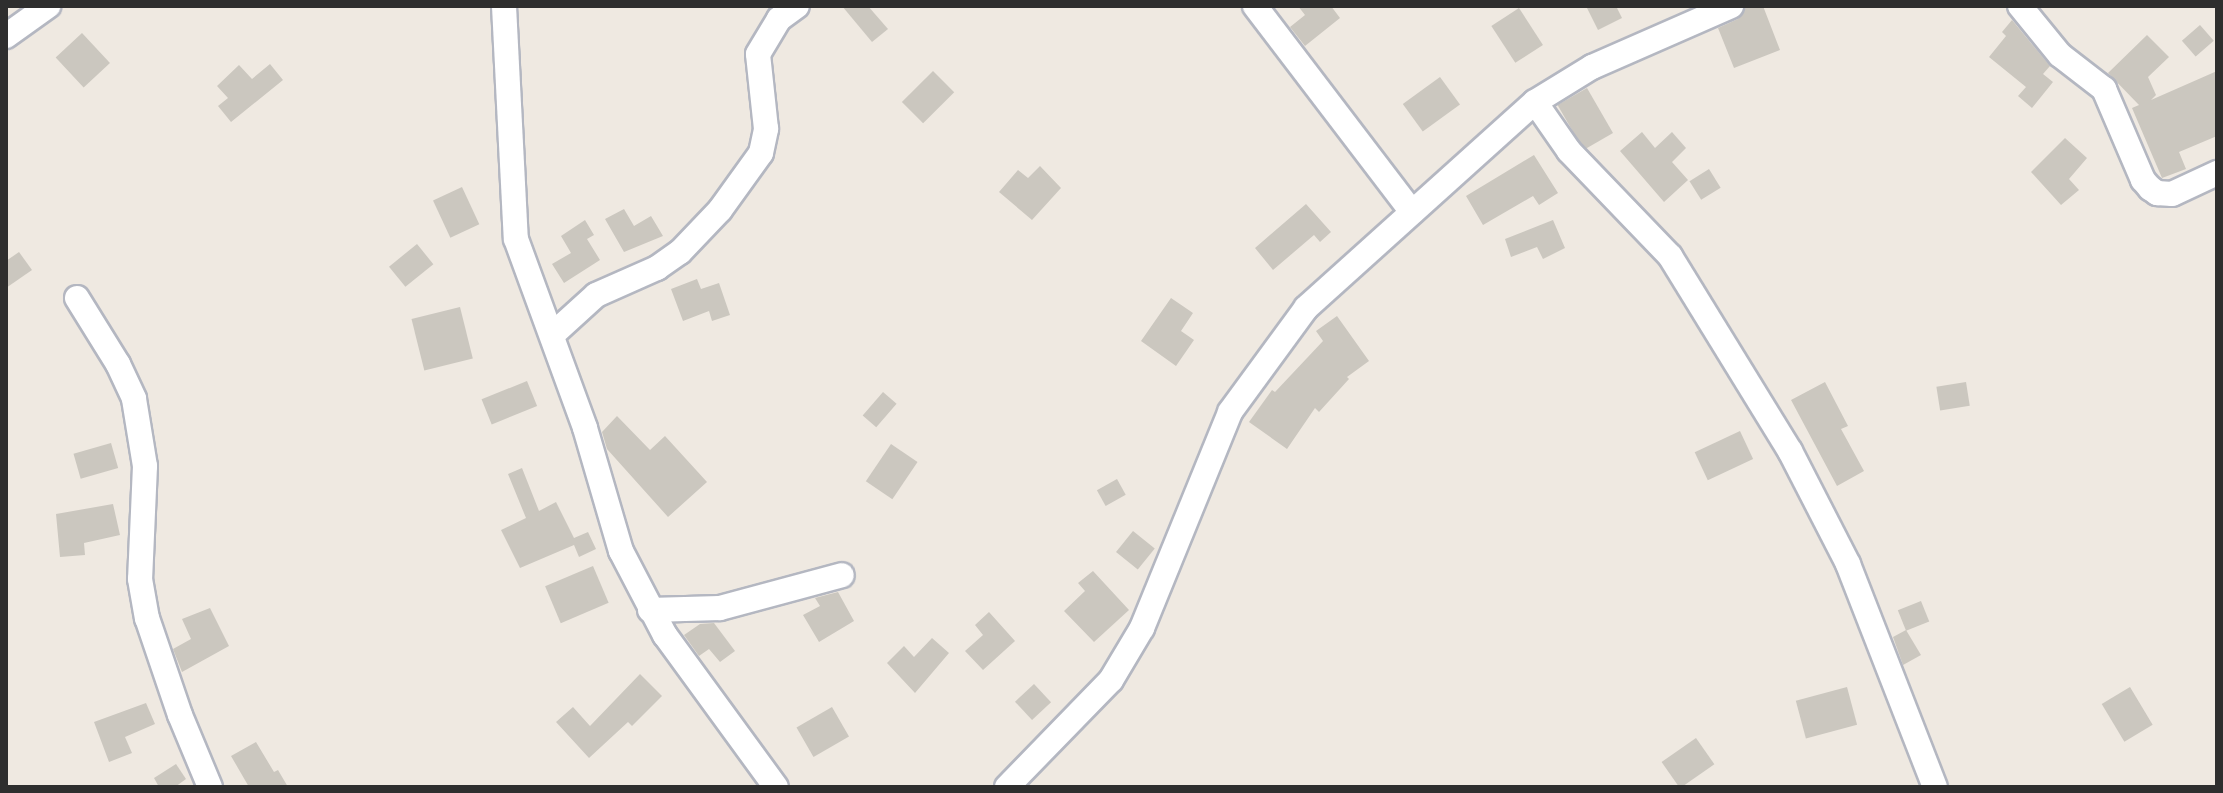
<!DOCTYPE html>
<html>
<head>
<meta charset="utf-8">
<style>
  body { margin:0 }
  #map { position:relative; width:2223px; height:793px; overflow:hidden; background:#efe9e1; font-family:Ubuntu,sans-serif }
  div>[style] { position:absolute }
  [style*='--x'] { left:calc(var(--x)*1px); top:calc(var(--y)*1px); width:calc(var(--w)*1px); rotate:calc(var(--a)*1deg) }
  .building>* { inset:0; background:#cbc7bf; transform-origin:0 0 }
  .roads { filter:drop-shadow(2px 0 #b4b7c1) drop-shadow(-2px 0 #b4b7c1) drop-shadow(0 2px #b4b7c1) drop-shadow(0 -2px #b4b7c1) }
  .minor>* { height:24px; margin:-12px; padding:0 12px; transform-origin:12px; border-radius:12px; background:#fff }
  span { translate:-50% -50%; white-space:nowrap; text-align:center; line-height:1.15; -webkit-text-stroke:6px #fff; paint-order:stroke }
  .frame { position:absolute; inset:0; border:8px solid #2e2e2e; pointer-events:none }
</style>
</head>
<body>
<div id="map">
  <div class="building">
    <i style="clip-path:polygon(842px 6px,868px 6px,888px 29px,872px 42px)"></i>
    <i style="clip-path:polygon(1298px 6px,1331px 6px,1340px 18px,1305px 46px,1290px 27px,1305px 15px)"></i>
    <i style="clip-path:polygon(1586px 6px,1616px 6px,1622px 18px,1598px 30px)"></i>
    <i style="clip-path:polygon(1746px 6px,1763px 6px,1780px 50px,1734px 68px,1718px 28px,1738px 19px)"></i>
    <i style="left:1519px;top:8px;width:44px;height:33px;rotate:57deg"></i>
    <i style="clip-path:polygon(2012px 20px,2050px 66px,2043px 74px,2053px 82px,2032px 108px,2018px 96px,2026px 87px,1989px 57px,2006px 36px,2002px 32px)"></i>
    <i style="left:2200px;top:25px;width:21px;height:24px;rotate:49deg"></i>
    <i style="left:82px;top:33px;width:41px;height:36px;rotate:47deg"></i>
    <i style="clip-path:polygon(2147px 35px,2169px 57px,2148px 77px,2156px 95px,2151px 100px,2217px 71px,2217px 136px,2179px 152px,2186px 169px,2162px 178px,2132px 108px,2139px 105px,2108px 73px)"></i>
    <i style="clip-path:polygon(270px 64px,283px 80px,231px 122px,218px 106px,228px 98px,217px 86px,239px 65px,252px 79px)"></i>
    <i style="left:933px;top:71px;width:30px;height:44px;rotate:45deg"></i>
    <i style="left:1440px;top:77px;width:34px;height:46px;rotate:54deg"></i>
    <i style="left:1587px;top:88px;width:52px;height:34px;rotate:60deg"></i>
    <i style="clip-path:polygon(1642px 132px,1655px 148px,1672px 132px,1686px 148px,1672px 162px,1688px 180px,1664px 202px,1620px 151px)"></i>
    <i style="clip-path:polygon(2065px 138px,2087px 158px,2069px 179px,2079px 190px,2061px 205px,2031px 172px)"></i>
    <i style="clip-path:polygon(1534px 155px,1558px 193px,1539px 205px,1533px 196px,1483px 225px,1466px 196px)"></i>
    <i style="clip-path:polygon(1040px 166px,1061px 188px,1032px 220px,999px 192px,1018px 170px,1028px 178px)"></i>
    <i style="left:1709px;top:169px;width:22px;height:23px;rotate:58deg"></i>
    <i style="left:462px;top:187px;width:41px;height:32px;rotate:65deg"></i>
    <i style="clip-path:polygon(1306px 204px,1331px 232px,1320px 242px,1314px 235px,1273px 270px,1255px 248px)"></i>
    <i style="clip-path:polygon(624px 209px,634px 226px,651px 216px,663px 236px,624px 252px,605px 219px)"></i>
    <i style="clip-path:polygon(585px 220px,594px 235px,587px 239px,600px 260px,564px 283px,552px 264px,571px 253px,561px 236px)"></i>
    <i style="clip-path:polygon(1553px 220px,1565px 248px,1543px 259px,1537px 247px,1511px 257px,1505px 239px)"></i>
    <i style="left:417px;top:244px;width:26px;height:36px;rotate:51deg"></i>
    <i style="clip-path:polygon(19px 252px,32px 270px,6px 288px,6px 261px)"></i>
    <i style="clip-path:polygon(697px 279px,701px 289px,719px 283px,730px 315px,712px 321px,709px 311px,683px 321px,671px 289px)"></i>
    <i style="clip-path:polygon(1171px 298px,1193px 313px,1181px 331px,1194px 340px,1176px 366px,1141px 341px)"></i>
    <i style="left:460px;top:307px;width:53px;height:50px;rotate:76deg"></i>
    <i style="clip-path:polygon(1337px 316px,1369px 361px,1347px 377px,1349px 379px,1319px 412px,1315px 408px,1287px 449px,1249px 422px,1272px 390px,1275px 392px,1323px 341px,1316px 331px)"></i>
    <i style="left:527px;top:381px;width:27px;height:49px;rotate:68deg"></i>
    <i style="clip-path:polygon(1825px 382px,1848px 426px,1841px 429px,1864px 471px,1837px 486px,1791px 400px)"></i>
    <i style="left:1966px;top:382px;width:24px;height:30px;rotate:81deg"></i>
    <i style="left:883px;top:392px;width:18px;height:31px;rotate:41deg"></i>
    <i style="clip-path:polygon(617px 416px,650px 450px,665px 436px,707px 482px,668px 517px,607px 449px,602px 432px)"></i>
    <i style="left:1740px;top:431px;width:31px;height:50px;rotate:65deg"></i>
    <i style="left:111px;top:443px;width:26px;height:39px;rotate:74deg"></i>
    <i style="left:891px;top:444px;width:32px;height:45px;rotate:34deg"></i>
    <i style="clip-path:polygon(522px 468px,539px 511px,556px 502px,574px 538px,588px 532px,596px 549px,579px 557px,574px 545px,520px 568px,501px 530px,526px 518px,508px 474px)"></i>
    <i style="left:1117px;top:479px;width:18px;height:23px;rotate:61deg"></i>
    <i style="clip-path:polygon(113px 504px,120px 535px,84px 543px,85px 555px,60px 557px,56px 514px)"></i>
    <i style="left:1133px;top:531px;width:28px;height:27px;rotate:39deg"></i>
    <i style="left:593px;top:566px;width:40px;height:52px;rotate:67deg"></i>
    <i style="clip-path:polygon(1093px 571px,1129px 610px,1094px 642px,1064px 611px,1085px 591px,1078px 583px)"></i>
    <i style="clip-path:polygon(838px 592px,854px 621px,819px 642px,803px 615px,820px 606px,815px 598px)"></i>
    <i style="left:1921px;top:601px;width:22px;height:25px;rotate:68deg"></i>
    <i style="clip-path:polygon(210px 608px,229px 646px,182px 672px,173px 649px,191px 639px,182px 619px)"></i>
    <i style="clip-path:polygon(989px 612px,1015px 641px,983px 670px,965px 651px,983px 635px,975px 625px)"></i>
    <i style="clip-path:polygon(714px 623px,735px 651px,720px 662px,709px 649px,699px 656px,684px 635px,700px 624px)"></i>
    <i style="clip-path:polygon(1906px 630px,1921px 655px,1903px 665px,1893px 637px)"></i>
    <i style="clip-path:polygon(932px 638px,949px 653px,915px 693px,887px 663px,904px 646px,914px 657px)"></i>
    <i style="clip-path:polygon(640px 674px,662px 696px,632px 726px,628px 722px,589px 758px,556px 722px,573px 707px,590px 726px)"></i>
    <i style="left:1034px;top:684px;width:25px;height:26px;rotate:47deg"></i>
    <i style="left:1847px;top:687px;width:39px;height:53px;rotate:75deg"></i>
    <i style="left:2130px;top:687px;width:44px;height:33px;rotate:59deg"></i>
    <i style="clip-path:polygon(146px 703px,155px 724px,125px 737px,132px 753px,109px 762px,94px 722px)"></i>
    <i style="left:832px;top:707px;width:34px;height:41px;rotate:60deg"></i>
    <i style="left:1696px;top:738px;width:32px;height:42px;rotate:55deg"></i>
    <i style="clip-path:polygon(256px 742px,274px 772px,278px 770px,288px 787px,249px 787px,231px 756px)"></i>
    <i style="clip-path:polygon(176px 764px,186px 779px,175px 787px,159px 787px,154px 778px)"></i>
  </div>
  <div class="roads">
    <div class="minor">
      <i style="--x:504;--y:6;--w:233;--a:87.1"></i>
      <i style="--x:516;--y:239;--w:201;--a:69.9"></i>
      <i style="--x:585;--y:428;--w:128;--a:73.7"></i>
      <i style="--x:621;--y:551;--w:95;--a:62.4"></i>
      <i style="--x:665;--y:635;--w:188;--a:53.9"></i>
      <i style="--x:1255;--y:6;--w:259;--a:52.7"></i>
      <i style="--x:2020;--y:6;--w:63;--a:50.8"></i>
      <i style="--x:2060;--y:55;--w:56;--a:37.7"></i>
      <i style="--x:2104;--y:89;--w:99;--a:66.8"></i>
      <i style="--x:2143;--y:180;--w:11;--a:49"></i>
      <i style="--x:2150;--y:188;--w:9;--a:36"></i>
      <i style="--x:2157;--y:193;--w:15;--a:4"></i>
      <i style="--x:2172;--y:194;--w:50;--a:-25"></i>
      <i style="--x:6;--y:36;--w:52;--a:-35.5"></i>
      <i style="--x:1535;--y:102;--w:60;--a:55.2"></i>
      <i style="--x:1569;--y:151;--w:146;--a:46.1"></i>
      <i style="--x:1670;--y:256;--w:229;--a:58.4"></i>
      <i style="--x:1790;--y:451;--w:127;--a:62.8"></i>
      <i style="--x:1848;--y:564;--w:239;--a:68.7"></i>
      <i style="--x:77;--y:298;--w:78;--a:58.2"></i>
      <i style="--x:118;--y:364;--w:38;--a:65"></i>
      <i style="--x:134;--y:399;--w:68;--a:80.7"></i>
      <i style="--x:145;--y:466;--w:113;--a:92.5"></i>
      <i style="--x:140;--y:579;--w:40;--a:80"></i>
      <i style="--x:147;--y:618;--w:102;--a:71.2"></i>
      <i style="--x:180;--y:715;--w:78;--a:67.4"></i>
      <i style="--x:552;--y:335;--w:59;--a:-42.3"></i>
      <i style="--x:596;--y:295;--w:67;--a:-23.9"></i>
      <i style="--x:657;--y:268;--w:28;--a:-35"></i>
      <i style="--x:680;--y:252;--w:58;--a:-46.4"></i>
      <i style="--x:720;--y:210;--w:70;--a:-54.3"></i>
      <i style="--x:761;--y:153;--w:25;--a:-78"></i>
      <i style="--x:766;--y:129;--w:75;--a:-96.1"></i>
      <i style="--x:758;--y:54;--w:41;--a:-59"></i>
      <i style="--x:779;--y:19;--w:22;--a:-36"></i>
      <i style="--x:650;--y:610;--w:70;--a:-1.6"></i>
      <i style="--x:720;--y:608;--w:126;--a:-15.1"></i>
      <i style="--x:1007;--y:787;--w:149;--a:-45.8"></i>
      <i style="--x:1111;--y:680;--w:61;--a:-59.2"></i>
      <i style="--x:1142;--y:628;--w:233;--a:-67.8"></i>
      <i style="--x:1230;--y:412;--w:129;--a:-53.8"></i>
      <i style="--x:1306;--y:308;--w:308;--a:-42"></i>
      <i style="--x:1535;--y:102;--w:67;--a:-31.6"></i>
      <i style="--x:1592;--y:67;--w:152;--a:-23.7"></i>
    </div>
  </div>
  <div class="frame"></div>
</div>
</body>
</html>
